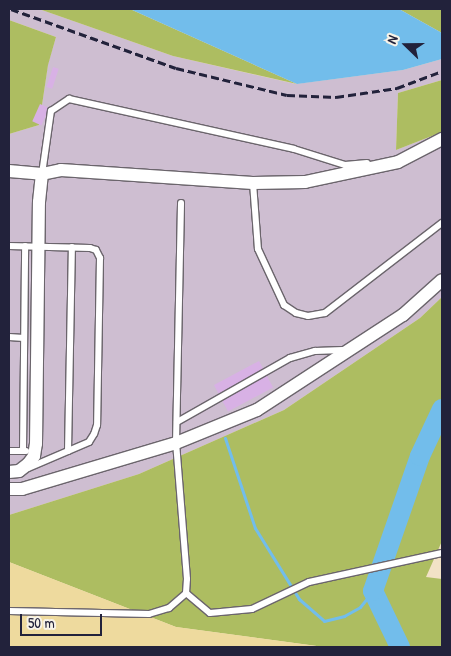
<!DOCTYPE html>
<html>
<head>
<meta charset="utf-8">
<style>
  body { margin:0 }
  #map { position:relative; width:451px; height:656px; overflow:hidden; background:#f2e2c6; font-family:"Patrick Hand",sans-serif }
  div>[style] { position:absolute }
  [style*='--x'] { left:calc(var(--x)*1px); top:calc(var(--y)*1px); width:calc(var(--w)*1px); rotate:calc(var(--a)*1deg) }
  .industrial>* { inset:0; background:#cebed1 }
  .green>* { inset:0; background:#adbd61 }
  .sand>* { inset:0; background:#eeda9e }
  .water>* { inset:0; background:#72bdeb }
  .stream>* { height:3px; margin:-1.5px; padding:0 1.5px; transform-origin:1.5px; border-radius:1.5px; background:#72bdeb }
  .river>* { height:20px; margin:-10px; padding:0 10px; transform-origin:10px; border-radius:10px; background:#72bdeb }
  .building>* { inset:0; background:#d8b1e5; transform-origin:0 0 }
  .roads { filter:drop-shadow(1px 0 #6b656c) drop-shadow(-1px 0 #6b656c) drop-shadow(0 1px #6b656c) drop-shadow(0 -1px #6b656c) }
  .service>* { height:6px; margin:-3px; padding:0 3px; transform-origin:3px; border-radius:3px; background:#fff }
  .minor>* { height:12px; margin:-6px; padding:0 6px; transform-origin:6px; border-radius:6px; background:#fff }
  .rail>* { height:3px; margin-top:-1.5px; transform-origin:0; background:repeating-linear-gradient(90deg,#22223b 0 8px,transparent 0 12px) }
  span { translate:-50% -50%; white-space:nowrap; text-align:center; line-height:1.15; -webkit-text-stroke:4px #f7f3e8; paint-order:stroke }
  .frame { position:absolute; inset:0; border:10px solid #22223b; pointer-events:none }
  .north { position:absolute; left:381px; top:20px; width:50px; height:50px; -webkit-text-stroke:4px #f7f3e8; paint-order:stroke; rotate:292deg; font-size:14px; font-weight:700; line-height:20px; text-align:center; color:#22223b }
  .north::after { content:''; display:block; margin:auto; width:18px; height:22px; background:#22223b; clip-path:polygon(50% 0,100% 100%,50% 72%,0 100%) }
  .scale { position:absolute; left:20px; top:614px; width:82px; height:22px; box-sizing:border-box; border:2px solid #22223b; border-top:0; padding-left:6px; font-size:15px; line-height:18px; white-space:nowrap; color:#22223b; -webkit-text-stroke:4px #f7f3e8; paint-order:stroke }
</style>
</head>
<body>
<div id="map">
  <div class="industrial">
    <i style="clip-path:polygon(9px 9px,39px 9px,173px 56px,296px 84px,403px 70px,442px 59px,442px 80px,398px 93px,396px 150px,442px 132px,442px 297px,420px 318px,284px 410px,139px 474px,9px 515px,9px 134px,39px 125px,48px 64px,56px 37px,9px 20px)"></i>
  </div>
  <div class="green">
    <i style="clip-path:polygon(39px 9px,130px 9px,297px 84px,173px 56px)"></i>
    <i style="clip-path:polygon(399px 9px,442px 9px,442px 33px)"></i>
    <i style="clip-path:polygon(9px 20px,56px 37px,48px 65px,39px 125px,9px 134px)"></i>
    <i style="clip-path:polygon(442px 80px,442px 132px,396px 150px,398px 93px)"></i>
    <i style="clip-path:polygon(442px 297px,442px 541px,426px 577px,442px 579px,442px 647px,324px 647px,176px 627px,9px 562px,9px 515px,139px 474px,284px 410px,420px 318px)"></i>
  </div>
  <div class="sand">
    <i style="clip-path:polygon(9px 562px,176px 627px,324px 647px,9px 647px)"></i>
  </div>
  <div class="water">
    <i style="clip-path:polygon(130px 9px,399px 9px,442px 33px,442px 59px,403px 70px,297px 84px)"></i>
  </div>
  <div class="stream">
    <i style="--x:225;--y:438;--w:95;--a:71.6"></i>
    <i style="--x:255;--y:528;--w:84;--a:58.2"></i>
    <i style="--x:299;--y:599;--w:33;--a:41"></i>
    <i style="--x:324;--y:621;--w:21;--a:-14"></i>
    <i style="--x:344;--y:616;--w:18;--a:-29"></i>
    <i style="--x:360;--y:607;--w:21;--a:-51"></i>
  </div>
  <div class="river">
    <i style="--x:400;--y:647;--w:62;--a:-115.7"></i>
    <i style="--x:373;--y:591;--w:143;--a:-70.8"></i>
    <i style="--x:420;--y:456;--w:52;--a:-64.9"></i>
  </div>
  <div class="building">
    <i style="left:53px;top:67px;width:6px;height:21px;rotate:18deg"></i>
    <i style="left:40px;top:104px;width:10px;height:19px;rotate:24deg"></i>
    <i style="left:259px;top:361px;width:30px;height:51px;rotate:62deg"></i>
  </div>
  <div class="roads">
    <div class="service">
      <i style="--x:42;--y:174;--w:64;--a:-81.9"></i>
      <i style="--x:51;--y:111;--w:22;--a:-34"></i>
      <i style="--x:69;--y:99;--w:230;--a:12.5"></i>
      <i style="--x:294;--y:149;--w:53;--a:17.4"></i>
      <i style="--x:345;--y:165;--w:22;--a:-5"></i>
      <i style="--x:253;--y:183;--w:66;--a:85.7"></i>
      <i style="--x:258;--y:249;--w:62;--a:65.1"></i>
      <i style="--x:284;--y:305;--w:14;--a:34"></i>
      <i style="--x:296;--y:313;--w:12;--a:14"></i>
      <i style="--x:308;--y:316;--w:17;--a:-10"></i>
      <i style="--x:325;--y:313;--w:148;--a:-37.6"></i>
      <i style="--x:9;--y:246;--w:81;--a:1.4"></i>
      <i style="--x:90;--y:248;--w:6;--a:18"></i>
      <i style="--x:96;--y:250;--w:9;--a:63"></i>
      <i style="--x:100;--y:258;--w:167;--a:91"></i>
      <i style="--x:97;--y:425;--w:9;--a:108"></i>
      <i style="--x:94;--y:434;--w:9;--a:122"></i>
      <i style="--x:89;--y:442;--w:66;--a:156.9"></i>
      <i style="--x:9;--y:337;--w:15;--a:4"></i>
      <i style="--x:177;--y:422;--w:130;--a:-29.5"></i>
      <i style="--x:290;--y:358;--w:26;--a:-16"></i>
      <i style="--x:315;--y:351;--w:28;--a:-2"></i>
      <i style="--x:9;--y:451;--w:17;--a:0"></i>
      <i style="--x:23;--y:451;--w:205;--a:-89.4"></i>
      <i style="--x:68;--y:451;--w:204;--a:-88.9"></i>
      <i style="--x:186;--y:593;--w:31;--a:40"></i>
      <i style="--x:210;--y:613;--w:42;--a:-5.4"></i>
      <i style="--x:252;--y:609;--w:63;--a:-25.3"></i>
      <i style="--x:309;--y:582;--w:136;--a:-12.3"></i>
      <i style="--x:9;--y:611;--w:140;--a:1.2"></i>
      <i style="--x:149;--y:614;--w:21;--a:-17"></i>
      <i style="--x:169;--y:608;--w:23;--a:-41"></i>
      <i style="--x:186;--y:593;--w:14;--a:-86"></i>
      <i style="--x:187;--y:579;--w:136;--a:-94.6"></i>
      <i style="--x:176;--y:443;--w:240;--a:-88.8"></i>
    </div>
    <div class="minor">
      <i style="--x:9;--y:171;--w:33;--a:5"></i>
      <i style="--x:42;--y:174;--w:19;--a:-12"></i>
      <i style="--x:61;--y:170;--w:192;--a:3.9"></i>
      <i style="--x:253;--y:183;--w:52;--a:-1.1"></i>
      <i style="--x:305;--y:182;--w:95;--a:-12.1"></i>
      <i style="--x:398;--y:162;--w:50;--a:-27.6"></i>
      <i style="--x:9;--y:472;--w:10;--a:-6"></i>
      <i style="--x:19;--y:471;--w:11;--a:-38"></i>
      <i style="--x:28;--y:464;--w:10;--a:-53"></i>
      <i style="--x:34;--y:456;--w:12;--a:-81"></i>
      <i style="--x:36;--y:444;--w:242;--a:-89.3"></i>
      <i style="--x:39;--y:202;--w:28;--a:-84"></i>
      <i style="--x:9;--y:489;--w:13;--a:0"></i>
      <i style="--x:22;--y:489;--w:161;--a:-16.6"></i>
      <i style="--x:176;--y:443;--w:87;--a:-22.2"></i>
      <i style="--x:257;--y:410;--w:174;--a:-33.1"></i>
      <i style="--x:403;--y:315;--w:52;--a:-41.9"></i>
    </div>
  </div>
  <div class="rail">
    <i style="--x:11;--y:9;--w:175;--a:19.7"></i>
    <i style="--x:176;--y:68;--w:114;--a:13.7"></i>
    <i style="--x:287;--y:95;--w:49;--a:2.3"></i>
    <i style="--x:336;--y:97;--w:62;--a:-8.4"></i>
    <i style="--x:397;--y:88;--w:48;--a:-20.7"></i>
  </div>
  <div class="frame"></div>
  <div class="north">N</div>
  <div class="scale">50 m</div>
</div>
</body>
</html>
